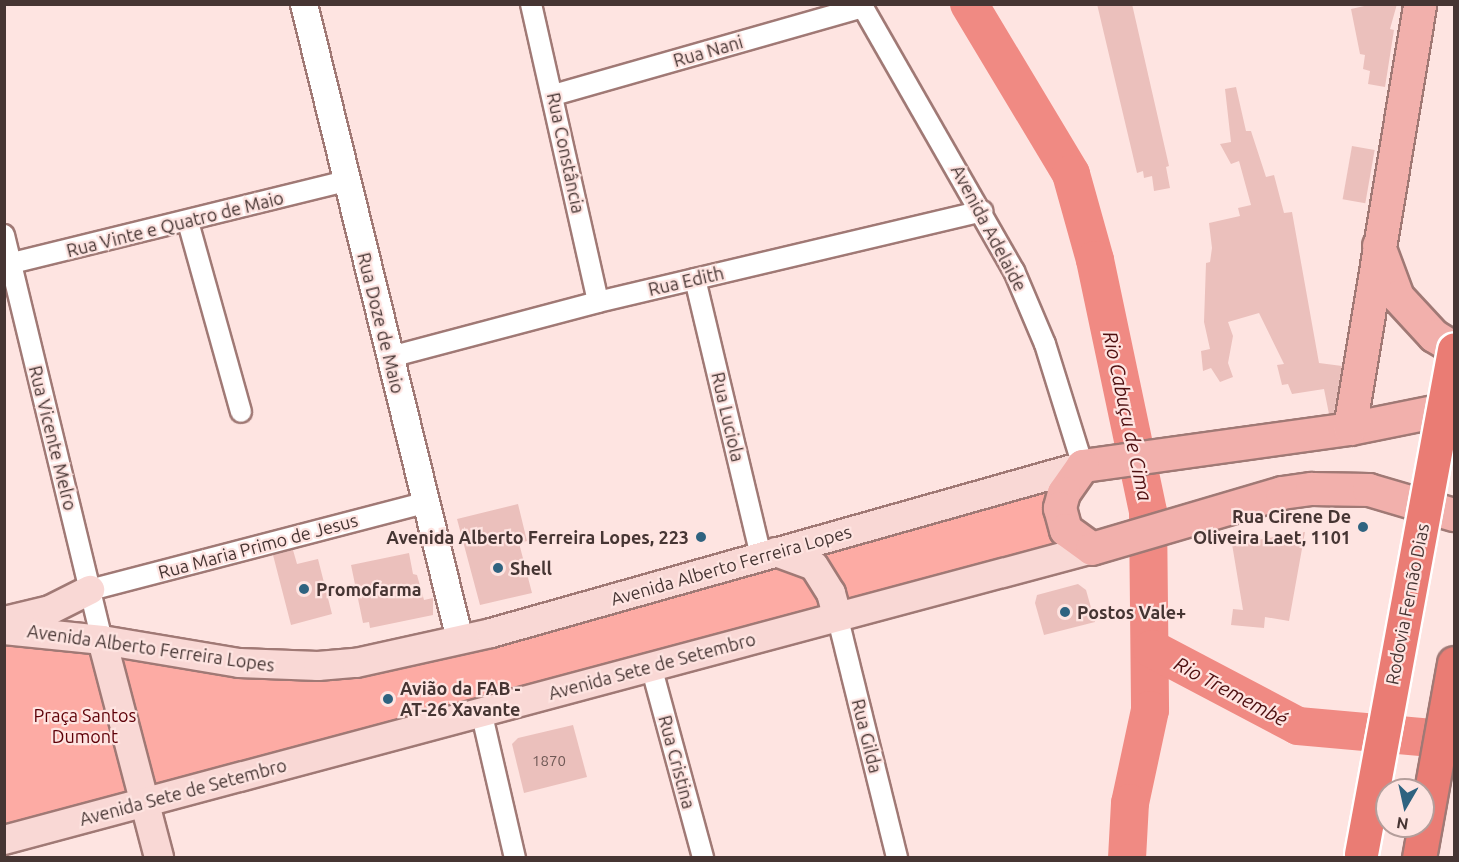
<!DOCTYPE html>
<html>
<head>
<meta charset="utf-8">
<style>
  body { margin:0 }
  #map { position:relative; width:1459px; height:862px; overflow:hidden; background:#fee4e1; font-family:Ubuntu,sans-serif }
  div>[style] { position:absolute }
  [style*='--x'] { left:calc(var(--x)*1px); top:calc(var(--y)*1px); width:calc(var(--w)*1px); rotate:calc(var(--a)*1deg) }
  .green>* { inset:0; background:#fdaba4 }
  .river>* { height:38px; margin:-19px; padding:0 19px; transform-origin:19px; border-radius:19px; background:#f08a83 }
  .building>* { inset:0; background:#ebc0bc; transform-origin:0 0 }
  .roads { filter:drop-shadow(2px 0 #a07975) drop-shadow(-2px 0 #a07975) drop-shadow(0 2px #a07975) drop-shadow(0 -2px #a07975) }
  .minor>* { height:20px; margin:-10px; padding:0 10px; transform-origin:10px; border-radius:10px; background:#fff }
  .tertiary>* { height:26px; margin:-13px; padding:0 13px; transform-origin:13px; border-radius:13px; background:#fff }
  .secondary>* { height:28px; margin:-14px; padding:0 14px; transform-origin:14px; border-radius:14px; background:#f9d8d5 }
  .primary>* { height:32px; margin:-16px; padding:0 16px; transform-origin:16px; border-radius:16px; background:#f2b0ac }
  .motorway>* { height:33px; margin:-16.5px; padding:0 16.5px; transform-origin:16.5px; border-radius:16.5px; background:#ea7c74 }
  .bridges { filter:drop-shadow(2px 0 #fff) drop-shadow(-2px 0 #fff) drop-shadow(0 2px #fff) drop-shadow(0 -2px #fff) }
  .motorway-bridge>* { height:33px; margin:-16.5px; padding:0 16.5px; transform-origin:16.5px; border-radius:16.5px; background:#ea7c74 }
  .dots>* { width:16px; height:16px; translate:-50% -50%; box-sizing:border-box; border:3px solid #fee4e1; border-radius:50% }
  span { translate:-50% -50%; white-space:nowrap; text-align:center; line-height:1.15; -webkit-text-stroke:4.5px #fee4e1; paint-order:stroke }
  .number-label { font-size:15px; color:#6f5855 }
  .number-label span { -webkit-text-stroke-width:0 }
  .street-label { font-size:18px; color:#463533 }
  .poi-label { font-size:18px; color:#463533; font-weight:700 }
  .right { translate:-100% -50%; text-align:right }
  .left { translate:0 -50%; text-align:left }
  .park-label { font-size:18px; color:#5e0008 }
  .water-label { font-size:20px; color:#4e0f10; font-style:italic }
  .frame { position:absolute; inset:0; border:6px solid #463533; pointer-events:none }
  .north { position:absolute; left:1375px; top:778px; width:60px; height:60px; box-sizing:border-box; background:#fee4e1; border:2px solid #b49e9b; border-radius:50%; rotate:189deg; font-size:16px; font-weight:700; line-height:24px; text-align:center; color:#463533 }
  .north::after { content:''; display:block; margin:auto; width:21px; height:27px; background:#2f6380; clip-path:polygon(50% 0,100% 100%,50% 72%,0 100%) }
</style>
</head>
<body>
<div id="map">
  <div class="green">
    <i style="clip-path:polygon(1056px 484px,1066px 546px,103px 803px,5px 824px,5px 638px,339px 675px,541px 634px)"></i>
  </div>
  <div class="river">
    <i style="--x:969;--y:4;--w:198;--a:59"></i>
    <i style="--x:1071;--y:174;--w:89;--a:74.4"></i>
    <i style="--x:1095;--y:260;--w:258;--a:78.1"></i>
    <i style="--x:1148;--y:512;--w:198;--a:89.4"></i>
    <i style="--x:1150;--y:710;--w:95;--a:102.1"></i>
    <i style="--x:1130;--y:803;--w:55;--a:93.1"></i>
    <i style="--x:1152;--y:649;--w:165;--a:27.8"></i>
    <i style="--x:1298;--y:726;--w:157;--a:5.1"></i>
  </div>
  <div class="building">
    <i style="clip-path:polygon(1097px 4px,1132px 4px,1169px 166px,1166px 167px,1170px 188px,1154px 191px,1152px 176px,1144px 178px,1143px 171px,1137px 173px)"></i>
    <i style="clip-path:polygon(1373px 4px,1397px 4px,1390px 29px,1394px 30px,1385px 87px,1368px 84px,1370px 71px,1363px 69px,1365px 55px,1360px 54px,1351px 9px)"></i>
    <i style="clip-path:polygon(1236px 87px,1246px 131px,1251px 131px,1266px 177px,1274px 175px,1284px 213px,1292px 212px,1319px 363px,1342px 366px,1334px 413px,1329px 414px,1324px 389px,1292px 394px,1288px 384px,1282px 385px,1277px 365px,1284px 364px,1259px 313px,1228px 322px,1233px 336px,1228px 363px,1233px 377px,1220px 382px,1211px 368px,1203px 371px,1201px 351px,1210px 349px,1204px 322px,1206px 263px,1210px 262px,1212px 248px,1209px 223px,1240px 216px,1238px 208px,1251px 205px,1239px 161px,1231px 164px,1220px 144px,1231px 142px,1225px 89px)"></i>
    <i style="left:1352px;top:146px;width:23px;height:54px;rotate:10deg"></i>
    <i style="clip-path:polygon(518px 504px,527px 541px,519px 543px,532px 593px,480px 605px,457px 519px)"></i>
    <i style="clip-path:polygon(1305px 532px,1289px 621px,1265px 617px,1264px 628px,1231px 625px,1233px 609px,1243px 610px,1232px 544px)"></i>
    <i style="clip-path:polygon(293px 550px,297px 564px,318px 559px,332px 614px,291px 625px,273px 555px)"></i>
    <i style="clip-path:polygon(409px 553px,413px 574px,417px 575px,424px 600px,433px 598px,433px 615px,370px 628px,369px 622px,363px 623px,351px 565px)"></i>
    <i style="clip-path:polygon(1078px 584px,1086px 590px,1095px 622px,1044px 635px,1035px 603px,1037px 595px)"></i>
    <i style="clip-path:polygon(573px 725px,587px 777px,524px 793px,512px 744px,518px 738px)"></i>
  </div>
  <div class="roads">
    <div class="minor">
      <i style="--x:531;--y:4;--w:305;--a:77.3"></i>
      <i style="--x:861;--y:4;--w:308;--a:60.2"></i>
      <i style="--x:1014;--y:271;--w:79;--a:67"></i>
      <i style="--x:1045;--y:344;--w:128;--a:72.7"></i>
      <i style="--x:554;--y:95;--w:320;--a:-15.9"></i>
      <i style="--x:188;--y:222;--w:197;--a:74.4"></i>
      <i style="--x:4;--y:235;--w:417;--a:76.4"></i>
      <i style="--x:4;--y:265;--w:352;--a:-13.8"></i>
      <i style="--x:695;--y:279;--w:285;--a:76.6"></i>
      <i style="--x:390;--y:357;--w:215;--a:-14.8"></i>
      <i style="--x:598;--y:302;--w:395;--a:-13.3"></i>
      <i style="--x:90;--y:590;--w:346;--a:-14.6"></i>
      <i style="--x:837;--y:615;--w:250;--a:76.1"></i>
      <i style="--x:651;--y:666;--w:199;--a:74.8"></i>
      <i style="--x:481;--y:711;--w:151;--a:77"></i>
    </div>
    <div class="tertiary">
      <i style="--x:304;--y:4;--w:655;--a:76.22"></i>
    </div>
    <div class="secondary">
      <i style="--x:776;--y:552;--w:40;--a:20.2"></i>
      <i style="--x:814;--y:566;--w:32;--a:58"></i>
      <i style="--x:831;--y:593;--w:23;--a:75"></i>
      <i style="--x:4;--y:621;--w:47;--a:-13.4"></i>
      <i style="--x:50;--y:610;--w:45;--a:-26.6"></i>
      <i style="--x:4;--y:630;--w:99;--a:5.8"></i>
      <i style="--x:102;--y:640;--w:139;--a:9.5"></i>
      <i style="--x:239;--y:663;--w:79;--a:2.2"></i>
      <i style="--x:318;--y:666;--w:38;--a:-5"></i>
      <i style="--x:356;--y:663;--w:138;--a:-12.5"></i>
      <i style="--x:491;--y:633;--w:615;--a:-15.75"></i>
      <i style="--x:102;--y:640;--w:225;--a:75.3"></i>
      <i style="--x:4;--y:840;--w:1126;--a:-14.97"></i>
    </div>
    <div class="primary">
      <i style="--x:1379;--y:246;--w:54;--a:69.6"></i>
      <i style="--x:1398;--y:297;--w:53;--a:47.3"></i>
      <i style="--x:1434;--y:336;--w:23;--a:31"></i>
      <i style="--x:1454;--y:408;--w:106;--a:168.6"></i>
      <i style="--x:1350;--y:429;--w:270;--a:172.1"></i>
      <i style="--x:1083;--y:466;--w:33;--a:125"></i>
      <i style="--x:1064;--y:493;--w:16;--a:105"></i>
      <i style="--x:1060;--y:508;--w:23;--a:75"></i>
      <i style="--x:1066;--y:530;--w:32;--a:36"></i>
      <i style="--x:1092;--y:549;--w:198;--a:-16.4"></i>
      <i style="--x:1282;--y:493;--w:30;--a:-8"></i>
      <i style="--x:1312;--y:489;--w:57;--a:1"></i>
      <i style="--x:1369;--y:490;--w:89;--a:16.4"></i>
      <i style="--x:1350;--y:429;--w:431;--a:-80.6"></i>
    </div>
    <div class="motorway">
      <i style="--x:1419;--y:858;--w:198;--a:-79.8"></i>
    </div>
  </div>
  <div class="bridges">
    <div class="motorway-bridge">
      <i style="--x:1361;--y:854;--w:513;--a:-79.55"></i>
    </div>
  </div>
  <div class="dots">
    <i style="left:1363px;top:527px;background:#2f6380"></i>
    <i style="left:701px;top:537px;background:#2f6380"></i>
    <i style="left:498px;top:568px;background:#2f6380"></i>
    <i style="left:304px;top:589px;background:#2f6380"></i>
    <i style="left:1065px;top:612px;background:#2f6380"></i>
    <i style="left:388px;top:699px;background:#2f6380"></i>
  </div>
  <div class="number-label">
    <span style="left:549px;top:761px">1870</span>
  </div>
  <div class="street-label">
    <span style="left:708px;top:51px;rotate:-16deg">Rua Nani</span>
    <span style="left:566px;top:153px;rotate:78deg">Rua Constância</span>
    <span style="left:175px;top:224px;rotate:-14deg">Rua Vinte e Quatro de Maio</span>
    <span style="left:989px;top:228px;rotate:62deg">Avenida Adelaide</span>
    <span style="left:686px;top:281px;rotate:-13deg">Rua Edith</span>
    <span style="left:381px;top:323px;rotate:76deg">Rua Doze de Maio</span>
    <span style="left:728px;top:417px;rotate:77deg">Rua Luciola</span>
    <span style="left:53px;top:438px;rotate:76deg">Rua Vicente Melro</span>
    <span style="left:258px;top:546px;rotate:-15deg">Rua Maria Primo de Jesus</span>
    <span style="left:731px;top:565px;rotate:-16deg">Avenida Alberto Ferreira Lopes</span>
    <span style="left:1407px;top:604px;rotate:-79deg">Rodovia Fernão Dias</span>
    <span style="left:151px;top:648px;rotate:8deg">Avenida Alberto Ferreira Lopes</span>
    <span style="left:652px;top:666px;rotate:-15deg">Avenida Sete de Setembro</span>
    <span style="left:867px;top:736px;rotate:76deg">Rua Gilda</span>
    <span style="left:677px;top:762px;rotate:75deg">Rua Cristina</span>
    <span style="left:183px;top:792px;rotate:-15deg">Avenida Sete de Setembro</span>
  </div>
  <div class="poi-label">
    <span class="right" style="left:1351px;top:527px">Rua Cirene De<br>Oliveira Laet, 1101</span>
    <span class="right" style="left:689px;top:537px">Avenida Alberto Ferreira Lopes, 223</span>
    <span class="left" style="left:510px;top:568px">Shell</span>
    <span class="left" style="left:316px;top:589px">Promofarma</span>
    <span class="left" style="left:1077px;top:612px">Postos Vale+</span>
    <span class="left" style="left:400px;top:699px">Avião da FAB -<br>AT-26 Xavante</span>
  </div>
  <div class="park-label">
    <span style="left:85px;top:726px">Praça Santos<br>Dumont</span>
  </div>
  <div class="water-label">
    <span style="left:1128px;top:416px;rotate:78deg">Rio Cabuçu de Cima</span>
    <span style="left:1231px;top:691px;rotate:28deg">Rio Tremembé</span>
  </div>
  <div class="frame"></div>
  <div class="north">N</div>
</div>
</body>
</html>
